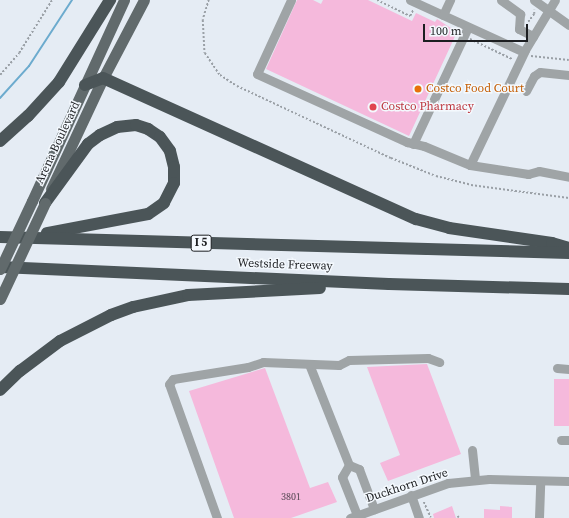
<!DOCTYPE html>
<html>
<head>
<meta charset="utf-8">
<style>
  body { margin:0 }
  #map { position:relative; width:569px; height:518px; overflow:hidden; background:#e5ecf4; font-family:"Source Serif 4",serif }
  div>[style] { position:absolute }
  [style*='--x'] { left:calc(var(--x)*1px); top:calc(var(--y)*1px); width:calc(var(--w)*1px); rotate:calc(var(--a)*1deg) }
  .stream>* { height:2px; margin:-1px; padding:0 1px; transform-origin:1px; border-radius:1px; background:#6cabce }
  .building>* { inset:0; background:#f5b9dc; transform-origin:0 0 }
  .path>* { height:1.5px; margin-top:-0.75px; transform-origin:0; background:repeating-linear-gradient(90deg,#9aa0a6 0 2px,transparent 0 4px) }
  .minor>* { height:9px; margin:-4.5px; padding:0 4.5px; transform-origin:4.5px; border-radius:4.5px; background:#9fa4a6 }
  .major>* { height:11px; margin:-5.5px; padding:0 5.5px; transform-origin:5.5px; border-radius:5.5px; background:#616a6c }
  .highway>* { height:12px; margin:-6px; padding:0 6px; transform-origin:6px; border-radius:6px; background:#4b5558 }
  .major-bridge>* { height:11px; margin:-5.5px; padding:0 5.5px; transform-origin:5.5px; border-radius:5.5px; background:#616a6c }
  .dots>* { width:11px; height:11px; translate:-50% -50%; box-sizing:border-box; border:2px solid #f4f9fe; border-radius:50% }
  span { translate:-50% -50%; white-space:nowrap; text-align:center; line-height:1.15; -webkit-text-stroke:3px #f4f9fe; paint-order:stroke }
  .number-label { font-size:10px; color:#524550 }
  .number-label span { -webkit-text-stroke-width:0 }
  .shield-label span { padding:1px 3px; background:#f4f9fe; border:1px solid; border-radius:3px; -webkit-text-stroke-width:0 }
  .shield-label { font-size:11px; color:#1c1e21; font-weight:700 }
  .food-label { font-size:12px; color:#c56008 }
  .left { translate:0 -50%; text-align:left }
  .health-label { font-size:12px; color:#be3a42 }
  .street-label { font-size:12px; color:#1c1e21 }
  .scale { position:absolute; left:423px; top:24px; width:105px; height:18px; box-sizing:border-box; border:2px solid #1c1e21; border-top:0; padding-left:5px; font-size:12px; line-height:14px; white-space:nowrap; color:#1c1e21; -webkit-text-stroke:3px #f4f9fe; paint-order:stroke }
</style>
</head>
<body>
<div id="map">
  <div class="stream">
    <i style="--x:0;--y:98;--w:43;--a:-47.8"></i>
    <i style="--x:29;--y:66;--w:79;--a:-56.9"></i>
  </div>
  <div class="building">
    <i style="clip-path:polygon(297px 0,313px 0,321px 4px,323px 0,368px 0,412px 21px,416px 13px,435px 22px,437px 19px,457px 32px,409px 136px,266px 69px)"></i>
    <i style="clip-path:polygon(427px 364px,461px 454px,388px 481px,380px 463px,400px 455px,367px 367px)"></i>
    <i style="clip-path:polygon(265px 368px,310px 488px,328px 482px,337px 502px,291px 518px,234px 518px,189px 391px)"></i>
    <i style="left:554px;top:379px;width:15px;height:47px"></i>
    <i style="clip-path:polygon(452px 506px,456px 518px,434px 518px,433px 514px)"></i>
    <i style="clip-path:polygon(500px 506px,512px 507px,512px 518px,484px 518px,484px 509px,500px 510px)"></i>
  </div>
  <div class="path">
    <i style="--x:209;--y:0;--w:21;--a:107"></i>
    <i style="--x:203;--y:20;--w:33;--a:87"></i>
    <i style="--x:205;--y:53;--w:27;--a:56"></i>
    <i style="--x:220;--y:75;--w:20;--a:33"></i>
    <i style="--x:237;--y:86;--w:170;--a:25.1"></i>
    <i style="--x:391;--y:158;--w:48;--a:21.8"></i>
    <i style="--x:436;--y:176;--w:36;--a:14"></i>
    <i style="--x:471;--y:185;--w:99;--a:7.6"></i>
    <i style="--x:377;--y:0;--w:37;--a:26"></i>
    <i style="--x:410;--y:16;--w:7;--a:-63"></i>
    <i style="--x:528;--y:22;--w:10;--a:-53"></i>
    <i style="--x:534;--y:14;--w:4;--a:-90"></i>
    <i style="--x:470;--y:39;--w:47;--a:25.5"></i>
    <i style="--x:531;--y:56;--w:38;--a:6"></i>
    <i style="--x:0;--y:75;--w:29;--a:-49"></i>
    <i style="--x:19;--y:53;--w:62;--a:-58.1"></i>
    <i style="--x:424;--y:502;--w:17;--a:66"></i>
    <i style="--x:458;--y:516;--w:2;--a:63"></i>
  </div>
  <div class="minor">
    <i style="--x:291;--y:0;--w:81;--a:114.7"></i>
    <i style="--x:257;--y:74;--w:165;--a:24.4"></i>
    <i style="--x:407;--y:142;--w:17;--a:13"></i>
    <i style="--x:424;--y:146;--w:50;--a:22.4"></i>
    <i style="--x:470;--y:165;--w:127;--a:-64.4"></i>
    <i style="--x:525;--y:50;--w:58;--a:-59"></i>
    <i style="--x:410;--y:0;--w:125;--a:24.5"></i>
    <i style="--x:501;--y:0;--w:24;--a:36"></i>
    <i style="--x:520;--y:14;--w:15;--a:94"></i>
    <i style="--x:519;--y:29;--w:16;--a:27"></i>
    <i style="--x:534;--y:0;--w:43;--a:35.5"></i>
    <i style="--x:443;--y:15;--w:17;--a:-65"></i>
    <i style="--x:526;--y:91;--w:17;--a:-62"></i>
    <i style="--x:534;--y:76;--w:7;--a:-34"></i>
    <i style="--x:540;--y:72;--w:29;--a:6"></i>
    <i style="--x:413;--y:144;--w:129;--a:-64.8"></i>
    <i style="--x:470;--y:165;--w:59;--a:8.8"></i>
    <i style="--x:528;--y:174;--w:11;--a:-15"></i>
    <i style="--x:539;--y:171;--w:31;--a:11"></i>
    <i style="--x:309;--y:364;--w:109;--a:68.4"></i>
    <i style="--x:349;--y:465;--w:11;--a:22"></i>
    <i style="--x:359;--y:469;--w:43;--a:69.4"></i>
    <i style="--x:557;--y:368;--w:12;--a:5"></i>
    <i style="--x:561;--y:440;--w:8;--a:0"></i>
    <i style="--x:472;--y:450;--w:30;--a:84"></i>
    <i style="--x:349;--y:465;--w:14;--a:120"></i>
    <i style="--x:342;--y:477;--w:41;--a:68.5"></i>
    <i style="--x:411;--y:495;--w:24;--a:71"></i>
    <i style="--x:217;--y:518;--w:142;--a:-109.7"></i>
    <i style="--x:169;--y:384;--w:6;--a:-51"></i>
    <i style="--x:173;--y:379;--w:76;--a:-9.1"></i>
    <i style="--x:248;--y:367;--w:16;--a:-18"></i>
    <i style="--x:263;--y:362;--w:76;--a:2.3"></i>
    <i style="--x:339;--y:365;--w:11;--a:-27"></i>
    <i style="--x:349;--y:360;--w:79;--a:-1.5"></i>
    <i style="--x:428;--y:358;--w:12;--a:20"></i>
    <i style="--x:350;--y:518;--w:104;--a:-19.7"></i>
    <i style="--x:448;--y:483;--w:41;--a:-5.6"></i>
    <i style="--x:489;--y:479;--w:80;--a:1.4"></i>
    <i style="--x:539;--y:518;--w:37;--a:-88"></i>
  </div>
  <div class="major">
    <i style="--x:51;--y:189;--w:123;--a:-64.9"></i>
    <i style="--x:103;--y:78;--w:88;--a:-62.3"></i>
    <i style="--x:32;--y:201;--w:221;--a:-65.4"></i>
  </div>
  <div class="highway">
    <i style="--x:85;--y:85;--w:19;--a:-21"></i>
    <i style="--x:103;--y:78;--w:343;--a:24.3"></i>
    <i style="--x:416;--y:219;--w:34;--a:15"></i>
    <i style="--x:449;--y:228;--w:104;--a:8.3"></i>
    <i style="--x:552;--y:243;--w:18;--a:16"></i>
    <i style="--x:0;--y:141;--w:38;--a:-42"></i>
    <i style="--x:28;--y:116;--w:46;--a:-47.6"></i>
    <i style="--x:59;--y:82;--w:97;--a:-58.1"></i>
    <i style="--x:45;--y:203;--w:73;--a:-53.9"></i>
    <i style="--x:88;--y:144;--w:15;--a:-37"></i>
    <i style="--x:100;--y:135;--w:19;--a:-25"></i>
    <i style="--x:117;--y:127;--w:19;--a:-6"></i>
    <i style="--x:136;--y:125;--w:13;--a:18"></i>
    <i style="--x:148;--y:129;--w:14;--a:34"></i>
    <i style="--x:160;--y:137;--w:17;--a:54"></i>
    <i style="--x:170;--y:151;--w:16;--a:76"></i>
    <i style="--x:174;--y:167;--w:16;--a:90"></i>
    <i style="--x:174;--y:183;--w:22;--a:117"></i>
    <i style="--x:164;--y:203;--w:19;--a:145"></i>
    <i style="--x:148;--y:214;--w:103;--a:169.3"></i>
    <i style="--x:0;--y:237;--w:569;--a:1.61"></i>
    <i style="--x:0;--y:267;--w:389;--a:2.5"></i>
    <i style="--x:389;--y:284;--w:180;--a:1.6"></i>
    <i style="--x:0;--y:390;--w:28;--a:-44"></i>
    <i style="--x:20;--y:371;--w:50;--a:-36.9"></i>
    <i style="--x:60;--y:341;--w:57;--a:-27"></i>
    <i style="--x:111;--y:315;--w:23;--a:-20"></i>
    <i style="--x:133;--y:307;--w:56;--a:-12.3"></i>
    <i style="--x:188;--y:295;--w:132;--a:-3"></i>
  </div>
  <div class="major-bridge">
    <i style="--x:0;--y:269;--w:75;--a:-64.8"></i>
    <i style="--x:0;--y:299;--w:106;--a:-64.9"></i>
  </div>
  <div class="dots">
    <i style="left:418px;top:89px;background:#e8710a"></i>
    <i style="left:373px;top:107px;background:#e0444e"></i>
  </div>
  <div class="number-label">
    <span style="left:291px;top:497px">3801</span>
  </div>
  <div class="shield-label">
    <span style="left:201px;top:243px">I 5</span>
  </div>
  <div class="food-label">
    <span class="left" style="left:426px;top:89px">Costco Food Court</span>
  </div>
  <div class="health-label">
    <span class="left" style="left:381px;top:107px">Costco Pharmacy</span>
  </div>
  <div class="street-label">
    <span style="left:58px;top:143px;rotate:-65deg">Arena Boulevard</span>
    <span style="left:285px;top:265px;rotate:2deg">Westside Freeway</span>
    <span style="left:407px;top:486px;rotate:-18deg">Duckhorn Drive</span>
  </div>
  <div class="scale">100 m</div>
</div>
</body>
</html>
